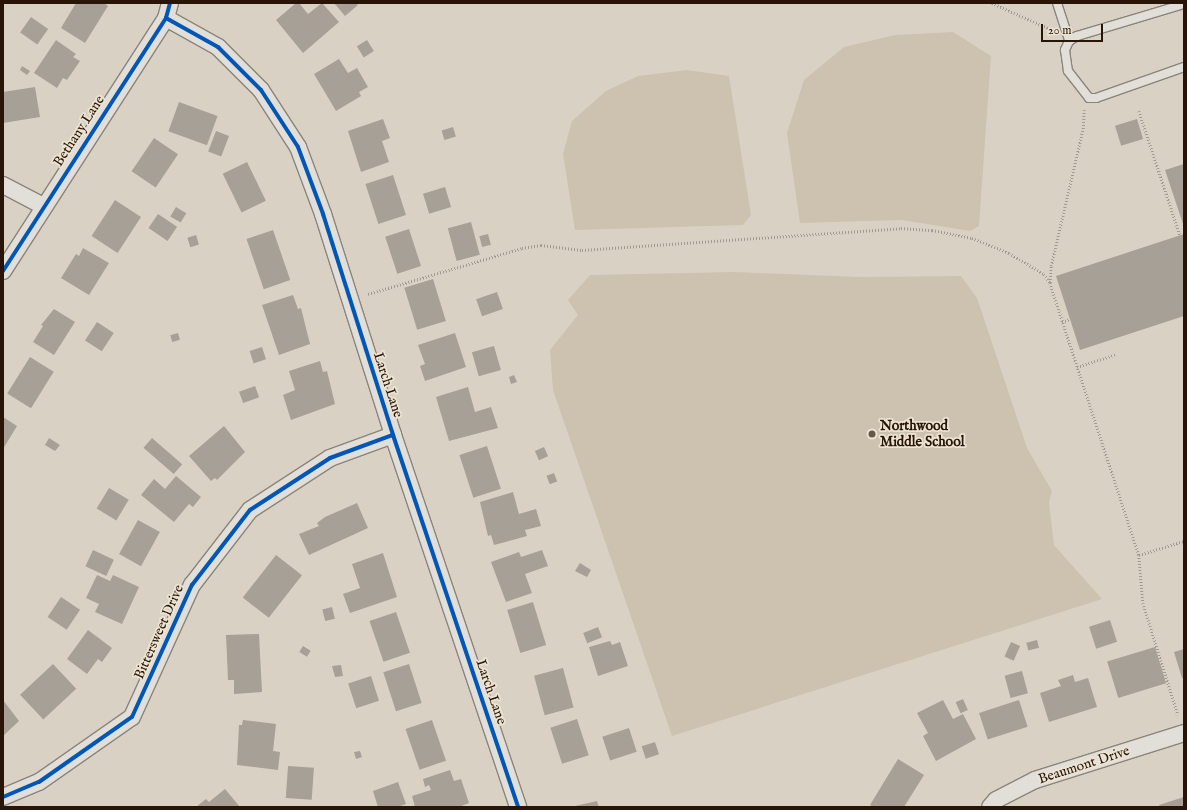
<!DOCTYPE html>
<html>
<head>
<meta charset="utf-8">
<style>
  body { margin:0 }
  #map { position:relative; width:1187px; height:810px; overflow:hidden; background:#d9d2c4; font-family:"IM FELL English",serif }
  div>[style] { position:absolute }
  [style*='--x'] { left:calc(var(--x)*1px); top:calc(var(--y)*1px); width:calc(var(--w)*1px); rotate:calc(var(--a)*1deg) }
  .green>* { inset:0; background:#ccc2af }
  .building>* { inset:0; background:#a6a096; transform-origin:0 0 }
  .path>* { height:2.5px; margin-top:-1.25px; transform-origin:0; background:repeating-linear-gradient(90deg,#9f9a93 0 1px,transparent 0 3px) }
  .roads { filter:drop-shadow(1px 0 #8b847b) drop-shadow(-1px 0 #8b847b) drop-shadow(0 1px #8b847b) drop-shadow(0 -1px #8b847b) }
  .lane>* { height:8px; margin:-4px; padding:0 4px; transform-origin:4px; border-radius:4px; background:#e2dfd8 }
  .street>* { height:16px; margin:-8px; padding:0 8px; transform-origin:8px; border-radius:8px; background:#e2dfd8 }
  .cycleway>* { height:4px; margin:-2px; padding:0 2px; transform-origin:2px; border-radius:2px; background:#0057b8 }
  .dots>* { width:11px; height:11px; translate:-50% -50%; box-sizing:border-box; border:2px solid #ece4d3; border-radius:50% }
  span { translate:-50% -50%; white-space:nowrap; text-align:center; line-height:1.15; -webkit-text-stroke:3.5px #ece4d3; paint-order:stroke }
  .street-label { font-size:14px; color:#291507 }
  .poi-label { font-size:14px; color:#291507; font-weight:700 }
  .left { translate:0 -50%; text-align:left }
  .frame { position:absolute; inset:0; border:4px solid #291507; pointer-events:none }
  .scale { position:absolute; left:1041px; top:24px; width:62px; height:18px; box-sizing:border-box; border:2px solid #291507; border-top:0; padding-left:5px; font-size:12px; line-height:14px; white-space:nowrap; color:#291507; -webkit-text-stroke:3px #ece4d3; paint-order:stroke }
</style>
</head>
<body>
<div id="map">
  <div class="green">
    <i style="clip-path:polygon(953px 32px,991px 56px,979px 226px,970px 231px,902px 220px,800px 223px,787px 133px,804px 80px,844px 47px,895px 35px)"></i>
    <i style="clip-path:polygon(687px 70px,729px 76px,751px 215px,743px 225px,575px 230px,563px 154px,572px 121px,606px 91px,638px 76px)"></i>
    <i style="clip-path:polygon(734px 272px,859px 277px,961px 276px,977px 298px,1027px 448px,1052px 491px,1049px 502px,1054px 545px,1102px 599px,672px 736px,553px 390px,550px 350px,578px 315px,568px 300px,590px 275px)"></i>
  </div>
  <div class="building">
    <i style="clip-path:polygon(76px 3px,104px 3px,108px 6px,85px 43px,61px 28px)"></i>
    <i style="clip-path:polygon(296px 3px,299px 3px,308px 14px,322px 3px,339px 22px,303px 53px,276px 20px)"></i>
    <i style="clip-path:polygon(334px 3px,356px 3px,358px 5px,345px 16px)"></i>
    <i style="left:31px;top:17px;width:21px;height:19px;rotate:35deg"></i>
    <i style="clip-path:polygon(56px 40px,76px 54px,73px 57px,80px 61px,67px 80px,63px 78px,57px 88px,34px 73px)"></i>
    <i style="left:367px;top:40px;width:13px;height:12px;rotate:58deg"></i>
    <i style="clip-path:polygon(339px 59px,348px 73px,357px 68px,368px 87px,359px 92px,361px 96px,336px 111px,314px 74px)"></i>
    <i style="clip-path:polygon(22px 66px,30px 71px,27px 75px,20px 70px)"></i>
    <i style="clip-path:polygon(35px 87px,40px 117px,3px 123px,3px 92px)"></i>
    <i style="left:179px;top:102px;width:41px;height:31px;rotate:20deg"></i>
    <i style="clip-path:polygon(383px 119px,390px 138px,382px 141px,389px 162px,361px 172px,348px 131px)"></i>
    <i style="left:1137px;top:119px;width:21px;height:23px;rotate:73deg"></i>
    <i style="left:453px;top:127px;width:10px;height:12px;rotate:73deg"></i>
    <i style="left:216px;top:131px;width:14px;height:22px;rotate:21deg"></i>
    <i style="left:154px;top:138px;width:29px;height:40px;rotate:34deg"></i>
    <i style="left:247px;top:162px;width:43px;height:27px;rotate:64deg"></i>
    <i style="clip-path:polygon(1184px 164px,1184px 227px,1165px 170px)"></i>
    <i style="left:393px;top:175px;width:42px;height:29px;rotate:72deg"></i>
    <i style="left:445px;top:187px;width:21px;height:23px;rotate:73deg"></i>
    <i style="left:115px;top:200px;width:31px;height:43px;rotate:33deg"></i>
    <i style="left:176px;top:207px;width:12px;height:11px;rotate:31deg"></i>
    <i style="left:158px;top:214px;width:23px;height:17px;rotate:34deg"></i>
    <i style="left:471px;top:222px;width:34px;height:24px;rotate:75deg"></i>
    <i style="left:409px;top:229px;width:39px;height:25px;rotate:72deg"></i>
    <i style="left:273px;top:230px;width:53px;height:28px;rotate:71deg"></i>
    <i style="left:488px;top:234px;width:11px;height:9px;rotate:75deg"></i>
    <i style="clip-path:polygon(1184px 234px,1184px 316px,1080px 350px,1056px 276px)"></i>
    <i style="left:196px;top:235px;width:10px;height:9px;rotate:73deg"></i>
    <i style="clip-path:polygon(83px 248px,109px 263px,89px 295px,61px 278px,76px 254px,79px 256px)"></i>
    <i style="left:433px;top:279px;width:44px;height:30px;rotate:73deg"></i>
    <i style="left:497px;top:292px;width:18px;height:22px;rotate:71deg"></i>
    <i style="clip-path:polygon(293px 295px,298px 309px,301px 308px,310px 344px,279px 355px,262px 305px)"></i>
    <i style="clip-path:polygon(54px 309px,75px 322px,54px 355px,33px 342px,43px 326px,41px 325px)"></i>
    <i style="left:97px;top:322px;width:20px;height:22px;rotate:33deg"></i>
    <i style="left:178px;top:333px;width:7px;height:8px;rotate:74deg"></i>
    <i style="clip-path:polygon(455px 333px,466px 367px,425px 381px,420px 366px,425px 364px,418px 345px)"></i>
    <i style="left:494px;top:346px;width:25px;height:23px;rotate:74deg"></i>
    <i style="left:262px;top:347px;width:13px;height:13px;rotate:72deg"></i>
    <i style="left:30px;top:357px;width:28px;height:43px;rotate:32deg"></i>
    <i style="clip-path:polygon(320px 361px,323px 372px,327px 371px,335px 404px,291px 420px,283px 395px,295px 390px,289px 371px)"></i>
    <i style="clip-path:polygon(514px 375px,517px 382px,511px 384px,509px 377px)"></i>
    <i style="left:255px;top:386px;width:12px;height:17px;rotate:70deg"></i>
    <i style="clip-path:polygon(468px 387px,475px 412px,491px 407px,498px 428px,449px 441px,436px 397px)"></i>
    <i style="clip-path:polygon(3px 417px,17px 426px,3px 449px)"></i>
    <i style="clip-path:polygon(224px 426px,245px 452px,217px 480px,215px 478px,211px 481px,189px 456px)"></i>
    <i style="clip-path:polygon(49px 438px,60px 445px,55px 451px,45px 445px)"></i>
    <i style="left:152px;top:438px;width:40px;height:13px;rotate:41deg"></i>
    <i style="left:487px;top:446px;width:45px;height:29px;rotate:72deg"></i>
    <i style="left:544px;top:447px;width:10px;height:10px;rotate:66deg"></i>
    <i style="left:554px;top:473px;width:9px;height:8px;rotate:69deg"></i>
    <i style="clip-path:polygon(176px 476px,201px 497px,193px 507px,189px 504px,174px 522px,141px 495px,154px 479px,165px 489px)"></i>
    <i style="left:109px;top:488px;width:23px;height:24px;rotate:31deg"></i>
    <i style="clip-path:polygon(513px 492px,519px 514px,536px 509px,541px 526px,525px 530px,527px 536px,494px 545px,491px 535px,488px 536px,480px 502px)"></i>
    <i style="clip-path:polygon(357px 503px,368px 528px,309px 555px,299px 534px,319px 526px,317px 523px,325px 517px)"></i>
    <i style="left:138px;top:520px;width:25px;height:39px;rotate:29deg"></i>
    <i style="left:93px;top:550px;width:23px;height:18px;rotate:25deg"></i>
    <i style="clip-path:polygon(542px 550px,548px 566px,525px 574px,532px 593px,506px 602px,491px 562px,519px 552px,521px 557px)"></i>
    <i style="clip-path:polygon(383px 553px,397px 597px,350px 613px,343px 594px,360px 588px,352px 564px)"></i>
    <i style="left:276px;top:555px;width:33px;height:54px;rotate:38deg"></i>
    <i style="clip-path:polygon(580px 563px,591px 570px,587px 577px,575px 571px)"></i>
    <i style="clip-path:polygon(97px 575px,110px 581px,113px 575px,139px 587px,122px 624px,95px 612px,99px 604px,86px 598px)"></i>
    <i style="left:61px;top:597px;width:23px;height:24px;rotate:34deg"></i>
    <i style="left:533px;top:602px;width:45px;height:27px;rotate:73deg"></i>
    <i style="left:332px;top:607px;width:12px;height:10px;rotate:76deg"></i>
    <i style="left:396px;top:612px;width:43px;height:28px;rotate:71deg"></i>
    <i style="left:1110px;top:620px;width:23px;height:22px;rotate:72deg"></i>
    <i style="left:598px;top:627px;width:11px;height:16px;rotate:68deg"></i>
    <i style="clip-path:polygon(88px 630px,112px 648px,102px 662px,98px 659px,87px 674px,67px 659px)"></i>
    <i style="clip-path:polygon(259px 634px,262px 692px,234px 694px,234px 680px,228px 680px,226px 635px)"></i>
    <i style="left:1037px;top:640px;width:8px;height:11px;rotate:76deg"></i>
    <i style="clip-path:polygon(610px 641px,612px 645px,620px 642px,628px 666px,598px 676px,589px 647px)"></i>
    <i style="left:1011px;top:642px;width:10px;height:16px;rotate:24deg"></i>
    <i style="left:303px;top:646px;width:9px;height:7px;rotate:32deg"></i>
    <i style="left:1155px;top:647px;width:38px;height:50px;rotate:73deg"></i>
    <i style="clip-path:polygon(1184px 649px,1184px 678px,1182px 678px,1174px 652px)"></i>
    <i style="left:53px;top:664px;width:34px;height:45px;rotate:47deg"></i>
    <i style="left:409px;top:664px;width:41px;height:27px;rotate:72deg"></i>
    <i style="clip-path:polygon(341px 665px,343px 676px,335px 677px,332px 666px)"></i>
    <i style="left:563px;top:668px;width:41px;height:30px;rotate:75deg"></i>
    <i style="left:1022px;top:671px;width:23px;height:18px;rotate:75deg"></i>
    <i style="clip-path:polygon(1073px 675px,1075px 682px,1088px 678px,1097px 707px,1049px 722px,1040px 693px,1061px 686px,1058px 680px)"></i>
    <i style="left:371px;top:676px;width:26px;height:24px;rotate:72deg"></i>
    <i style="left:963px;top:699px;width:12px;height:8px;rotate:66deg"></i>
    <i style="clip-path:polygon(3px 700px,19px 721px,3px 736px)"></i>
    <i style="clip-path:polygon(943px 700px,953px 719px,963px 714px,976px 739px,936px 761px,923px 736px,928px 733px,917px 713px)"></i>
    <i style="left:1019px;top:700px;width:28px;height:42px;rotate:72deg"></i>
    <i style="left:577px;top:719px;width:38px;height:28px;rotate:72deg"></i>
    <i style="clip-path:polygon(243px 720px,276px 724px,273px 751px,280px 752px,278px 770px,237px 765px,239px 725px,242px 725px)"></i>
    <i style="left:432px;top:720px;width:43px;height:28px;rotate:71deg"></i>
    <i style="left:629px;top:728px;width:25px;height:28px;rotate:72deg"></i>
    <i style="left:655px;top:742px;width:13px;height:14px;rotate:72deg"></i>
    <i style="clip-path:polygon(360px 751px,362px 757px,356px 759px,354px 752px)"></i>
    <i style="clip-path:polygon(898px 759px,924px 775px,904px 807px,873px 807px,870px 805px)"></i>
    <i style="left:288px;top:766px;width:26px;height:32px;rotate:4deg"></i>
    <i style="clip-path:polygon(450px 770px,454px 781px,461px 779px,469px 803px,459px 807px,415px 807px,412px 796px,431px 790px,429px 785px,425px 787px,423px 779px)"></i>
    <i style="clip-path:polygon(398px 782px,406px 804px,397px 807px,378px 807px,373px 791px)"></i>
    <i style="clip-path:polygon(225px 789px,240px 807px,196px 807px,206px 799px,209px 802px)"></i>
    <i style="clip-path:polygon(1184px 797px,1184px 807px,1160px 807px,1159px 805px)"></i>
    <i style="clip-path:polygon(597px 801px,599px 807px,575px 807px,575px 806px)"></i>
  </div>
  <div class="path">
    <i style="--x:992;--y:3;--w:64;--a:24.1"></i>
    <i style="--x:1139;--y:111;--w:131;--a:71.7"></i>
    <i style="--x:1050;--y:283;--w:17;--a:-87"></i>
    <i style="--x:1051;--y:266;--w:141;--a:-76.9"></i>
    <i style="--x:1083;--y:129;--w:19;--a:-87"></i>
    <i style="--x:368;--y:294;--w:161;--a:-16.6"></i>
    <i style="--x:522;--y:248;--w:19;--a:-9"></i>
    <i style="--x:541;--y:245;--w:41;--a:7"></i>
    <i style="--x:582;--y:250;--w:320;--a:-3.9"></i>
    <i style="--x:901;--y:228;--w:31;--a:4"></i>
    <i style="--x:932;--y:230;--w:41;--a:11.3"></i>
    <i style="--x:972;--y:238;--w:40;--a:22"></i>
    <i style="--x:1009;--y:253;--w:41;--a:31"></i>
    <i style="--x:1044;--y:274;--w:11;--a:56"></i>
    <i style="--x:1050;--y:283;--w:286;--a:71.9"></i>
    <i style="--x:1139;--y:555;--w:48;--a:85.2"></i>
    <i style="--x:1143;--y:603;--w:117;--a:72.6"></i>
    <i style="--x:1062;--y:322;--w:9;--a:-21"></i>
    <i style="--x:1077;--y:367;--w:40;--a:-18"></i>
    <i style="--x:1139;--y:555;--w:47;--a:-17.3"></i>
  </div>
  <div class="roads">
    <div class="lane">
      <i style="--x:1057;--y:3;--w:40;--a:72"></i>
      <i style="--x:1184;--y:4;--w:112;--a:163.3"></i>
      <i style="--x:1077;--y:36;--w:9;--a:148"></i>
      <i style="--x:1069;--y:41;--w:10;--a:114"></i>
      <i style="--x:1065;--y:50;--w:21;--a:82"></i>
      <i style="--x:1068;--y:71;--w:34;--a:52"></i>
      <i style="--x:1089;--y:98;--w:7;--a:0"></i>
      <i style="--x:1096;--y:98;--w:93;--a:-19.4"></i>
    </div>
    <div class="street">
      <i style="--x:166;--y:18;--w:60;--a:29.1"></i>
      <i style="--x:218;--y:47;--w:61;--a:45"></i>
      <i style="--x:261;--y:90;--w:68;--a:57"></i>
      <i style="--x:298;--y:147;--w:72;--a:69.5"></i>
      <i style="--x:323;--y:214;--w:232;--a:72.4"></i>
      <i style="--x:393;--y:435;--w:392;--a:71.4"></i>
      <i style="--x:3;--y:185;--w:45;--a:27.7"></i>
      <i style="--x:3;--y:271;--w:301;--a:-57.2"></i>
      <i style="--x:166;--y:18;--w:16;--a:-75"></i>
      <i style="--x:3;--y:797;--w:39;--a:-23"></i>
      <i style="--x:39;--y:782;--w:113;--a:-35"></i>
      <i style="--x:132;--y:717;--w:145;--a:-65.6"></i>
      <i style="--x:192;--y:585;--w:95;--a:-52.3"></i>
      <i style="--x:250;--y:510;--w:95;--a:-33"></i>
      <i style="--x:330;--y:458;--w:67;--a:-20.1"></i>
      <i style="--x:990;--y:807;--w:9;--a:-49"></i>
      <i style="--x:996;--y:800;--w:44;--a:-27.1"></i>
      <i style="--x:1035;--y:780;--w:156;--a:-17.5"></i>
    </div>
  </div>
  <div class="cycleway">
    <i style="--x:166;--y:18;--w:60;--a:29.1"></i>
    <i style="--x:218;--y:47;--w:61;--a:45"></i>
    <i style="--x:261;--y:90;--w:68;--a:57"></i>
    <i style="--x:298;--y:147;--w:72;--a:69.5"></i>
    <i style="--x:323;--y:214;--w:232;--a:72.4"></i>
    <i style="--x:393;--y:435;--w:392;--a:71.4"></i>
    <i style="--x:3;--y:271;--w:301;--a:-57.2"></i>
    <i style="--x:166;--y:18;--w:16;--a:-75"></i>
    <i style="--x:3;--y:797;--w:39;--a:-23"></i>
    <i style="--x:39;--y:782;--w:113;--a:-35"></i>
    <i style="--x:132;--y:717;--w:145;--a:-65.6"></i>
    <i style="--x:192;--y:585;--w:95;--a:-52.3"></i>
    <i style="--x:250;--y:510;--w:95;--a:-33"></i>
    <i style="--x:330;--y:458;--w:67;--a:-20.1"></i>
  </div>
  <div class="dots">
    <i style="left:872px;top:434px;background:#675749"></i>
  </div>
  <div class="street-label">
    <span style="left:79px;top:131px;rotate:-57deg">Bethany Lane</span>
    <span style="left:388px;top:385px;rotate:72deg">Larch Lane</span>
    <span style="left:159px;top:632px;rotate:-66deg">Bittersweet Drive</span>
    <span style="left:491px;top:692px;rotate:71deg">Larch Lane</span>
    <span style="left:1084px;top:765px;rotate:-18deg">Beaumont Drive</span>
  </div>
  <div class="poi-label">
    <span class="left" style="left:880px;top:434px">Northwood<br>Middle School</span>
  </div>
  <div class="frame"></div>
  <div class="scale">20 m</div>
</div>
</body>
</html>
